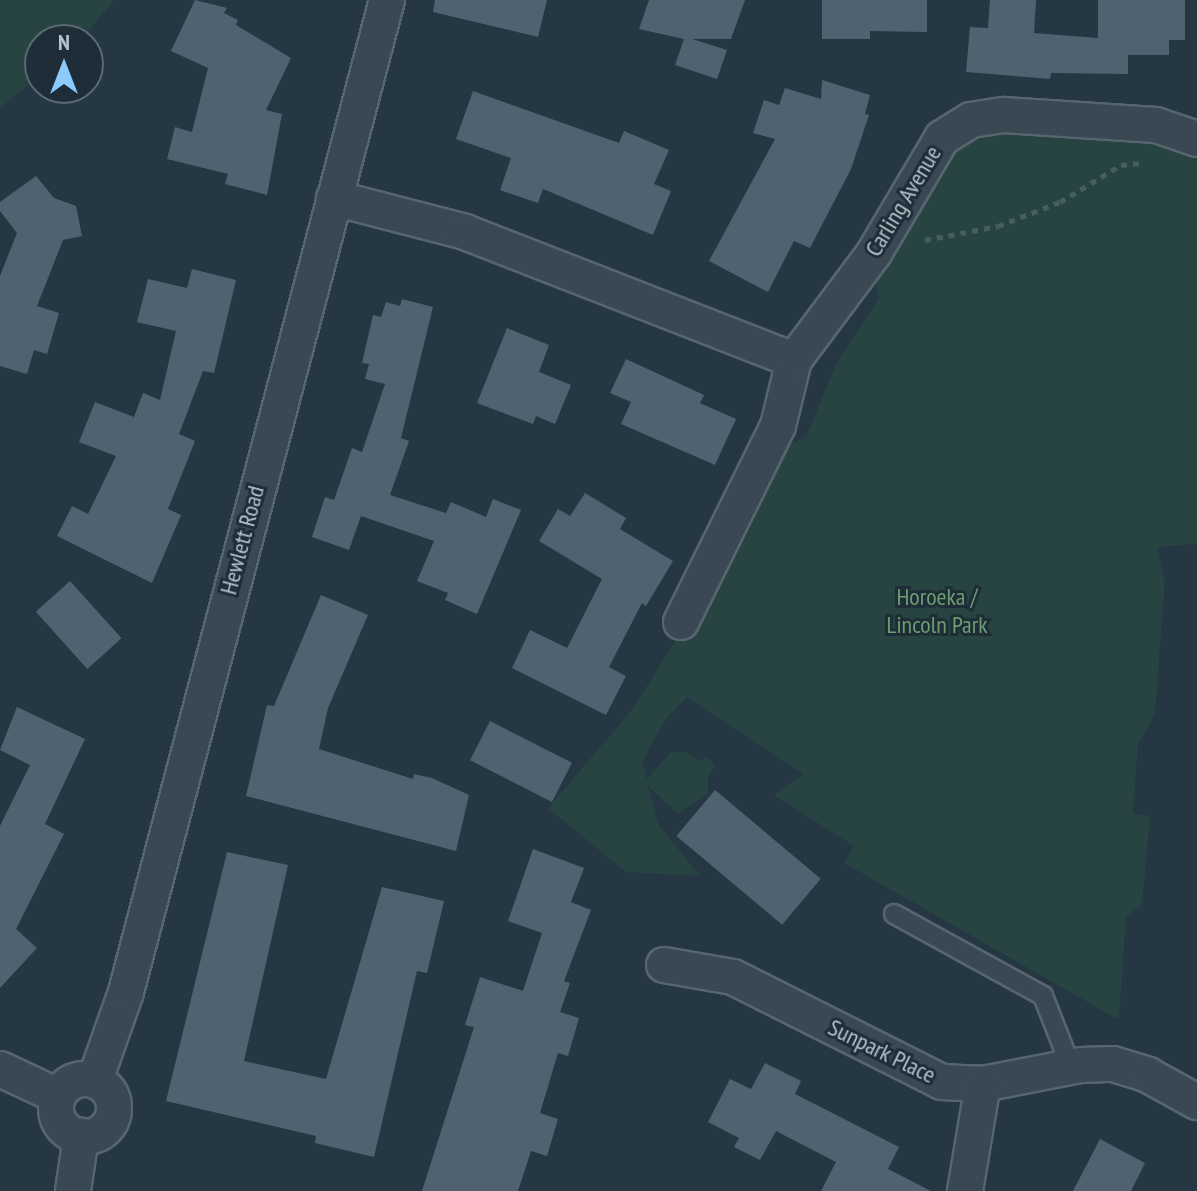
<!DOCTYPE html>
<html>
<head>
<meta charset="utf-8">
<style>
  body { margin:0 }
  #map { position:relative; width:1197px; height:1191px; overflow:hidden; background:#253742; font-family:"PT Sans Narrow",sans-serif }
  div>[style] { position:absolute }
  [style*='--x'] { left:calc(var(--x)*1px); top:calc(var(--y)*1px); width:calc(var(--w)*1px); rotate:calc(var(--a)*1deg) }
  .green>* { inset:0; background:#274342 }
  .building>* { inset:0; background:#506270; transform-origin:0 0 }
  .path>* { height:5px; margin-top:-2.5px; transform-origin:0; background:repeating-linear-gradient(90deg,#455f5e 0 6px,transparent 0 12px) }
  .roads { filter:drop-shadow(2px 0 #57656f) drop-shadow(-2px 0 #57656f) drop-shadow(0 2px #57656f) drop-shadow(0 -2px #57656f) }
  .lane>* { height:18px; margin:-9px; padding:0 9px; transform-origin:9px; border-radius:9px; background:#394852 }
  .street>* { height:34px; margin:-17px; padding:0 17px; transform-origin:17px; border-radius:17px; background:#394852 }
  .street>.ring { margin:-17px; padding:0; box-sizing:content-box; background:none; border:34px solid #394852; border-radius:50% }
  span { translate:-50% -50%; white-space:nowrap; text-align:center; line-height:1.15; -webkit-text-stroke:6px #1e2d37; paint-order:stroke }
  .street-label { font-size:24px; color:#b6c2cc }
  .park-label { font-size:24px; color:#6c9e6f }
  .north { position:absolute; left:24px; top:24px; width:80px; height:80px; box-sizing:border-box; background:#1e2d37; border:2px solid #5b6973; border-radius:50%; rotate:0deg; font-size:22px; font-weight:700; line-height:32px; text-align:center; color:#b6c2cc }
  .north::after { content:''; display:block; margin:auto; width:28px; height:36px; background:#8bcafc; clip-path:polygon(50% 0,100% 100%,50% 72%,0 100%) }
</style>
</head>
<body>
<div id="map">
  <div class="green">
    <i style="clip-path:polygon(0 0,114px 0,81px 40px,40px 40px,40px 75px,0 108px)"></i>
    <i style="clip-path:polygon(1029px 131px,1106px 133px,1197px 150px,1197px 544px,1157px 547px,1165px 581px,1155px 714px,1138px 744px,1133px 813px,1150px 817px,1142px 905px,1126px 917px,1119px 1020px,844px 863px,854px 846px,774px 795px,803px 774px,687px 697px,664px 721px,642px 763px,647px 779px,671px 752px,687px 752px,699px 761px,706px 757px,716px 765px,708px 776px,708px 793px,678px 814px,648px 786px,658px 824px,700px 876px,626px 872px,548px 808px,631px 711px,735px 547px,787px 445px,806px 437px,837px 362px,879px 298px,875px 279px,947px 155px,959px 150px,969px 134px)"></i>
  </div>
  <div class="building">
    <i style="clip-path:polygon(195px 0,227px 8px,224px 13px,238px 20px,236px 25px,291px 58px,266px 110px,282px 114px,267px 195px,225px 184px,228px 174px,167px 159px,175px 127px,192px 132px,208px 68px,171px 51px)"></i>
    <i style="clip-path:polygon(435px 0,547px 0,538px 37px,433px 12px)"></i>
    <i style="clip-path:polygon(649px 0,745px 0,731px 39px,692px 39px,727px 50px,717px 79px,675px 65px,684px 39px,639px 29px)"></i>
    <i style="clip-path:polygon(822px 0,927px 0,927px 32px,870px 31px,870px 39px,822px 39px)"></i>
    <i style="clip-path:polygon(990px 0,1036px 0,1034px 33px,1098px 38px,1098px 0,1185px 0,1185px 40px,1169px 40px,1169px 55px,1128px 55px,1128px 74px,1051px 73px,1050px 79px,966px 72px,970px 27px,988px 28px)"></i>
    <i style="clip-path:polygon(822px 80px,870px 95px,865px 114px,869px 115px,851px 169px,810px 248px,794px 241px,768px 292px,709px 261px,775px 139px,753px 133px,764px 100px,779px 105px,785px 88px,821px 99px)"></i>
    <i style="clip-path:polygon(473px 91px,619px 143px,624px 131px,669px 150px,654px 184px,671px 191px,653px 235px,543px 189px,538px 203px,500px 190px,511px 158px,456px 139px)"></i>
    <i style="clip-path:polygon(36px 176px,54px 198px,76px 206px,82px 236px,63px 240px,37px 306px,59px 313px,47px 354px,34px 350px,27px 374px,0 366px,0 276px,17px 233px,0 211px,0 202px)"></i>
    <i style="clip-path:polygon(192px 269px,236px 280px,214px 373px,203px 371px,179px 434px,195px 441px,168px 509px,181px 515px,152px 583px,57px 536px,72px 506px,88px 514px,116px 456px,79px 442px,95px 402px,134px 417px,143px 393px,160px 400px,176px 331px,137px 322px,148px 279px,187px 288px)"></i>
    <i style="clip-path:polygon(402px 299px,433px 307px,401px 438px,409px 441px,390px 495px,446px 513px,451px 502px,486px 517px,493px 499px,521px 510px,477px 614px,445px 600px,448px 593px,417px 581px,434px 541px,361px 516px,349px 550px,312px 537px,325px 497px,334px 500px,352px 448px,362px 452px,385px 384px,365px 379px,369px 364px,362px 363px,373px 315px,381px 317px,386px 302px,400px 306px)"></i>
    <i style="clip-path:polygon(507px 328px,549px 345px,539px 372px,571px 385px,555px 424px,536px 416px,533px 424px,477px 403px)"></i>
    <i style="clip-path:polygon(626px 359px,704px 395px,700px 403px,736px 419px,715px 465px,621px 424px,631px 402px,610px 393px)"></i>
    <i style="clip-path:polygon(585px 493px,626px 518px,620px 529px,673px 561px,646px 606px,642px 603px,609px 667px,626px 676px,606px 715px,512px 668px,530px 630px,567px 648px,602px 579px,539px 541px,558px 509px,570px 516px)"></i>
    <i style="left:70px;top:581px;width:77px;height:46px;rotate:48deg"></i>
    <i style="clip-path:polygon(321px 595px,368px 615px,328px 708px,319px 749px,413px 779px,414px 774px,432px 778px,469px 795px,456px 851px,246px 796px,267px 705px,274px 706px)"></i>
    <i style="clip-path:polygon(17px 707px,85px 739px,45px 824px,64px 834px,16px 929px,37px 948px,0 988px,0 826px,30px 765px,0 750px)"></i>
    <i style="left:490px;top:721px;width:92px;height:44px;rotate:27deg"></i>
    <i style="left:715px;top:790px;width:138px;height:60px;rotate:40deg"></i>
    <i style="clip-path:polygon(533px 849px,584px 868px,571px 902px,591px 910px,564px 981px,570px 983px,560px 1012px,579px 1018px,568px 1056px,558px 1053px,540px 1113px,558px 1119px,547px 1156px,531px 1151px,518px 1191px,422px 1191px,474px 1027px,465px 1025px,480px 977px,523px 991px,542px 933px,508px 921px)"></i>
    <i style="clip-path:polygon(227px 852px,288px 865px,244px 1061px,326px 1079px,382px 887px,444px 901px,427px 973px,417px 971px,374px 1157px,315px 1143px,316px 1136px,166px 1101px)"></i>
    <i style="clip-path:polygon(765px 1063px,801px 1081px,795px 1094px,899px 1147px,888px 1169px,931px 1191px,821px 1191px,836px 1162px,776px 1131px,760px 1160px,734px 1147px,739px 1138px,708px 1122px,730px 1079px,751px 1089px)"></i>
    <i style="clip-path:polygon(1100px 1139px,1145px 1163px,1131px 1191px,1073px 1191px)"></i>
  </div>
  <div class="path">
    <i style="--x:925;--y:240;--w:74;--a:-10.9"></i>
    <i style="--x:998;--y:226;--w:66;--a:-21.2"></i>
    <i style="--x:1060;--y:202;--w:71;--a:-31.2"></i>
    <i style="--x:1121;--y:165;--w:18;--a:-6"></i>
  </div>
  <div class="roads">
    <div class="lane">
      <i style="--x:894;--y:914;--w:170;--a:28.8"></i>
      <i style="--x:1043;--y:996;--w:76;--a:68.5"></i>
    </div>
    <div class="street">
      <i style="--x:334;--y:198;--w:135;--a:14.5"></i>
      <i style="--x:465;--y:232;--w:353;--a:21.3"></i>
      <i style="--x:681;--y:622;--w:219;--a:-63.7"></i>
      <i style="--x:778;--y:426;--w:68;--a:-76.4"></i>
      <i style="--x:794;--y:360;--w:134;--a:-53.2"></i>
      <i style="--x:874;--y:253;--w:134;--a:-59.4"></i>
      <i style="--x:942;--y:138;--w:34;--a:-32"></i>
      <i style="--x:971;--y:120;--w:33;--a:-9"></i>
      <i style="--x:1004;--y:115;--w:152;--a:3.8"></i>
      <i style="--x:1156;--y:125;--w:43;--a:18.9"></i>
      <i style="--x:664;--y:965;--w:70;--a:9.9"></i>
      <i style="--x:733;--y:977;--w:234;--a:26.7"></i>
      <i style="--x:942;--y:1082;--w:41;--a:2.8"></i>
      <i style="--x:983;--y:1084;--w:100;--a:-11"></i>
      <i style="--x:1081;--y:1065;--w:32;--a:-2"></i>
      <i style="--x:1113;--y:1064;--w:37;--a:17"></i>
      <i style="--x:1148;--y:1075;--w:56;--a:28.9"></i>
      <i style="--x:0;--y:1069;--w:64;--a:25"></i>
      <i class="ring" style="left:56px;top:1079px;width:24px;height:24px"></i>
      <i style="--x:95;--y:1080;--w:93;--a:-70.6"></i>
      <i style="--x:126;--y:992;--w:1026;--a:-75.26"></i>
      <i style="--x:73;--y:1191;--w:56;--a:-81.7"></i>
      <i style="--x:965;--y:1191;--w:109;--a:-80.5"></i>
    </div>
  </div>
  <div class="street-label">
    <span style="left:903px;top:201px;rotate:-59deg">Carling Avenue</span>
    <span style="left:242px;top:540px;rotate:-75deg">Hewlett Road</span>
    <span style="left:882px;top:1051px;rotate:26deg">Sunpark Place</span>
  </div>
  <div class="park-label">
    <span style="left:937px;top:611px">Horoeka /<br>Lincoln Park</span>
  </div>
  <div class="north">N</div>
</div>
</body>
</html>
